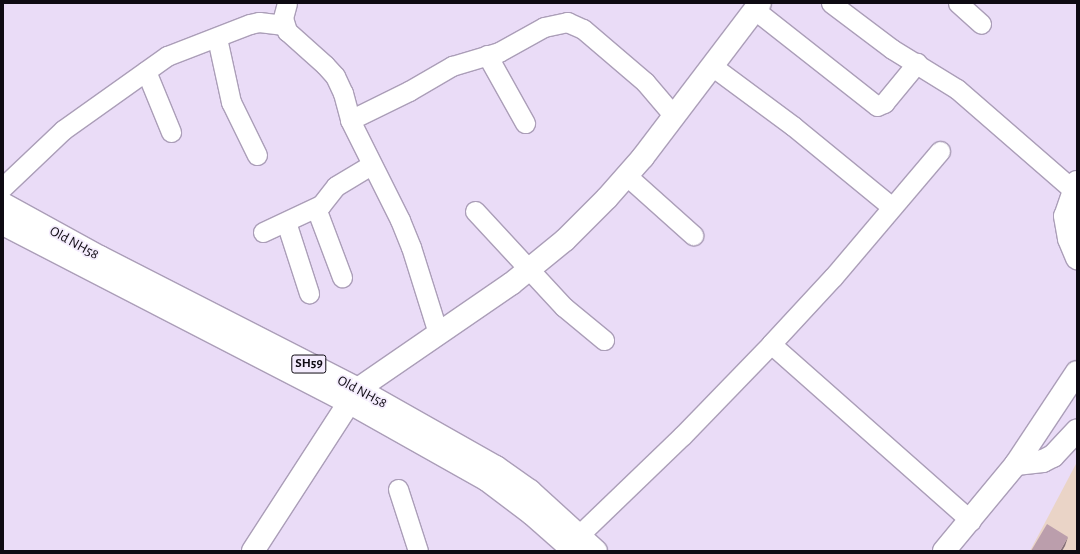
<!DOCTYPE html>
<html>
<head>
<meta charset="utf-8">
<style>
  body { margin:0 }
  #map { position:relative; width:1080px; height:554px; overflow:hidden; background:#eadcf7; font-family:"Alegreya Sans",sans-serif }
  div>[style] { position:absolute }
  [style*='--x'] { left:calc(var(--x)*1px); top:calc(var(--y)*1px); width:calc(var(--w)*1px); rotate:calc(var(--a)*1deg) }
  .commercial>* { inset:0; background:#ead4c7 }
  .roads { filter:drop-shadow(1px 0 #ab9eb8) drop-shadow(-1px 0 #ab9eb8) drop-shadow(0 1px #ab9eb8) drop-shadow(0 -1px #ab9eb8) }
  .minor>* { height:19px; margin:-9.5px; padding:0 9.5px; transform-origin:9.5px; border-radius:9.5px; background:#fff }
  .tertiary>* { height:22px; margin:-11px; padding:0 11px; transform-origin:11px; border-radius:11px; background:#fff }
  .secondary>* { height:22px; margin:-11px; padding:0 11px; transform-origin:11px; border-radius:11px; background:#fff }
  .primary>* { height:22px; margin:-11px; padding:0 11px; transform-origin:11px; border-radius:11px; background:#fff }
  .shaded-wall>* { inset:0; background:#836f78 }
  .building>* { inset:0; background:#bb9eac }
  span { translate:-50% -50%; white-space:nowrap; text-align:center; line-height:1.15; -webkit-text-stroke:3.5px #f4ecfd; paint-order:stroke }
  .shield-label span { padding:1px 3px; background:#f4ecfd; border:1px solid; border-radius:3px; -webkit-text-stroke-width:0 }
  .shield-label { font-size:13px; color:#0e0a12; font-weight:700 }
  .street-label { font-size:14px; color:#0e0a12 }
  .frame { position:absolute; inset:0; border:4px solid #0e0a12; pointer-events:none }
</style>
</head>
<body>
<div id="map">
  <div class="commercial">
    <i style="clip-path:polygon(1077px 462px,1077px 551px,1030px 551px)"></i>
  </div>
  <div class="roads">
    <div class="minor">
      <i style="--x:287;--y:3;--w:16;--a:105"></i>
      <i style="--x:283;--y:18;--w:14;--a:73"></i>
      <i style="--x:287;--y:31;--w:51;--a:41.8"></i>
      <i style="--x:325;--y:65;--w:15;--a:48"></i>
      <i style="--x:335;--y:76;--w:19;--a:65"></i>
      <i style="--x:343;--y:93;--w:28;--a:75"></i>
      <i style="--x:350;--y:120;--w:112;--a:63.4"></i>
      <i style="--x:400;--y:220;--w:29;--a:68"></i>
      <i style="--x:411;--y:247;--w:90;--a:72.6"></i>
      <i style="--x:831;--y:3;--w:76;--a:37"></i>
      <i style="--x:892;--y:49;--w:76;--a:31.6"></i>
      <i style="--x:957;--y:89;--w:154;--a:41"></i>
      <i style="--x:958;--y:3;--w:31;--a:42"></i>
      <i style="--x:755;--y:10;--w:155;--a:38.2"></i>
      <i style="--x:877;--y:106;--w:8;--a:-23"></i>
      <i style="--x:884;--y:103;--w:52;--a:-50.5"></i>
      <i style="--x:217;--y:38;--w:66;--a:77.7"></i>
      <i style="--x:231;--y:102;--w:59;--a:63.9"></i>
      <i style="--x:487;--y:55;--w:78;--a:60.8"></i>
      <i style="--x:712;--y:66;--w:101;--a:36.5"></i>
      <i style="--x:793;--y:126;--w:128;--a:39.3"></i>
      <i style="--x:146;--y:71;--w:66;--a:67.7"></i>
      <i style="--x:350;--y:120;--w:66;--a:-26.2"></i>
      <i style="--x:409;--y:91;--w:50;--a:-30.2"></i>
      <i style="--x:452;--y:66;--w:49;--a:-16.6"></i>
      <i style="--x:499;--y:52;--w:51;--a:-29.1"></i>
      <i style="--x:544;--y:27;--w:24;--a:-12"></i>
      <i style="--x:567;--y:22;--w:17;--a:24"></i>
      <i style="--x:583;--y:29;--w:82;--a:40.5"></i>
      <i style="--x:645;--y:82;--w:45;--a:49.5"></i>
      <i style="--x:940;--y:151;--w:165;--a:130.3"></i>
      <i style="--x:833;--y:277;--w:91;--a:132.8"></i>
      <i style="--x:771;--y:344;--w:267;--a:41.5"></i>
      <i style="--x:627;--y:176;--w:89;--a:41.8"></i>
      <i style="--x:3;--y:187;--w:83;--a:-43.5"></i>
      <i style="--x:63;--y:130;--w:128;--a:-35.4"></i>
      <i style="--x:167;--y:56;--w:89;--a:-21.1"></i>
      <i style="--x:250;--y:24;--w:9;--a:-13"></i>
      <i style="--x:259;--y:22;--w:25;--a:7"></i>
      <i style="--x:316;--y:208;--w:74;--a:69.4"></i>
      <i style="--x:475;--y:211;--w:131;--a:47.2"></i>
      <i style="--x:564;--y:307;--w:52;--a:39.5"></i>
      <i style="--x:286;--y:222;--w:75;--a:72.1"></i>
      <i style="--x:263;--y:232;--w:64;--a:-25"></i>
      <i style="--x:321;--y:205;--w:24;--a:-52"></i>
      <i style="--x:336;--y:186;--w:41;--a:-31"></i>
      <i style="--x:398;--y:489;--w:65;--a:72.1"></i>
      <i style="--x:579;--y:535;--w:143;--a:-43.9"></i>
      <i style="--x:682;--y:436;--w:128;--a:-45.9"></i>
    </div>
    <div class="tertiary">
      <i style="--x:1077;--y:182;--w:36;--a:109"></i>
      <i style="--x:1065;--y:216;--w:23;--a:80"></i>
      <i style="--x:1069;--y:239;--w:21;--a:67"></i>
      <i style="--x:1016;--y:464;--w:110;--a:-56.5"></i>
      <i style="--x:944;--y:551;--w:113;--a:-50.4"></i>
      <i style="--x:1016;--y:464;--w:27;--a:-6"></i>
      <i style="--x:1043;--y:461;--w:11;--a:-27"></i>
      <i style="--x:1053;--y:456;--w:35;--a:-47"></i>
    </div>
    <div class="secondary">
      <i style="--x:253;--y:551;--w:193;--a:-57.1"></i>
      <i style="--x:358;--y:389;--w:186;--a:-34.5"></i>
      <i style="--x:511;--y:284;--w:70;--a:-39.2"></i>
      <i style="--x:565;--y:240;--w:59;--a:-45"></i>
      <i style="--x:607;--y:198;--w:55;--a:-48.7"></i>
      <i style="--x:643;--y:157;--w:193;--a:-52.8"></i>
    </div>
    <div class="primary">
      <i style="--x:3;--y:204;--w:111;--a:28.7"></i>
      <i style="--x:100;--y:257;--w:290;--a:27.1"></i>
      <i style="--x:358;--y:389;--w:159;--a:29.5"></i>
      <i style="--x:496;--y:467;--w:42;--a:35.2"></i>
      <i style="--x:530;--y:491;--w:89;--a:42.3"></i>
      <i style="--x:3;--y:224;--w:390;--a:27.3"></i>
      <i style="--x:350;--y:403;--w:157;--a:29.3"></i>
      <i style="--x:487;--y:480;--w:56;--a:37.1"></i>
      <i style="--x:532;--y:514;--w:56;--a:41.4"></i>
    </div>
  </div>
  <div class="shaded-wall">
    <i style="clip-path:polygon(1068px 537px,1065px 546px,1062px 551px,1060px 551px)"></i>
  </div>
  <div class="building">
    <i style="clip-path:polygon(1047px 524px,1068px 537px,1060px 551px,1031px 551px)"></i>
  </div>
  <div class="shield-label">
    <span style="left:309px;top:364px">SH59</span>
  </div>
  <div class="street-label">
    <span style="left:74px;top:243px;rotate:29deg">Old NH58</span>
    <span style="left:362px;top:392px;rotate:28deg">Old NH58</span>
  </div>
  <div class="frame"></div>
</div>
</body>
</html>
